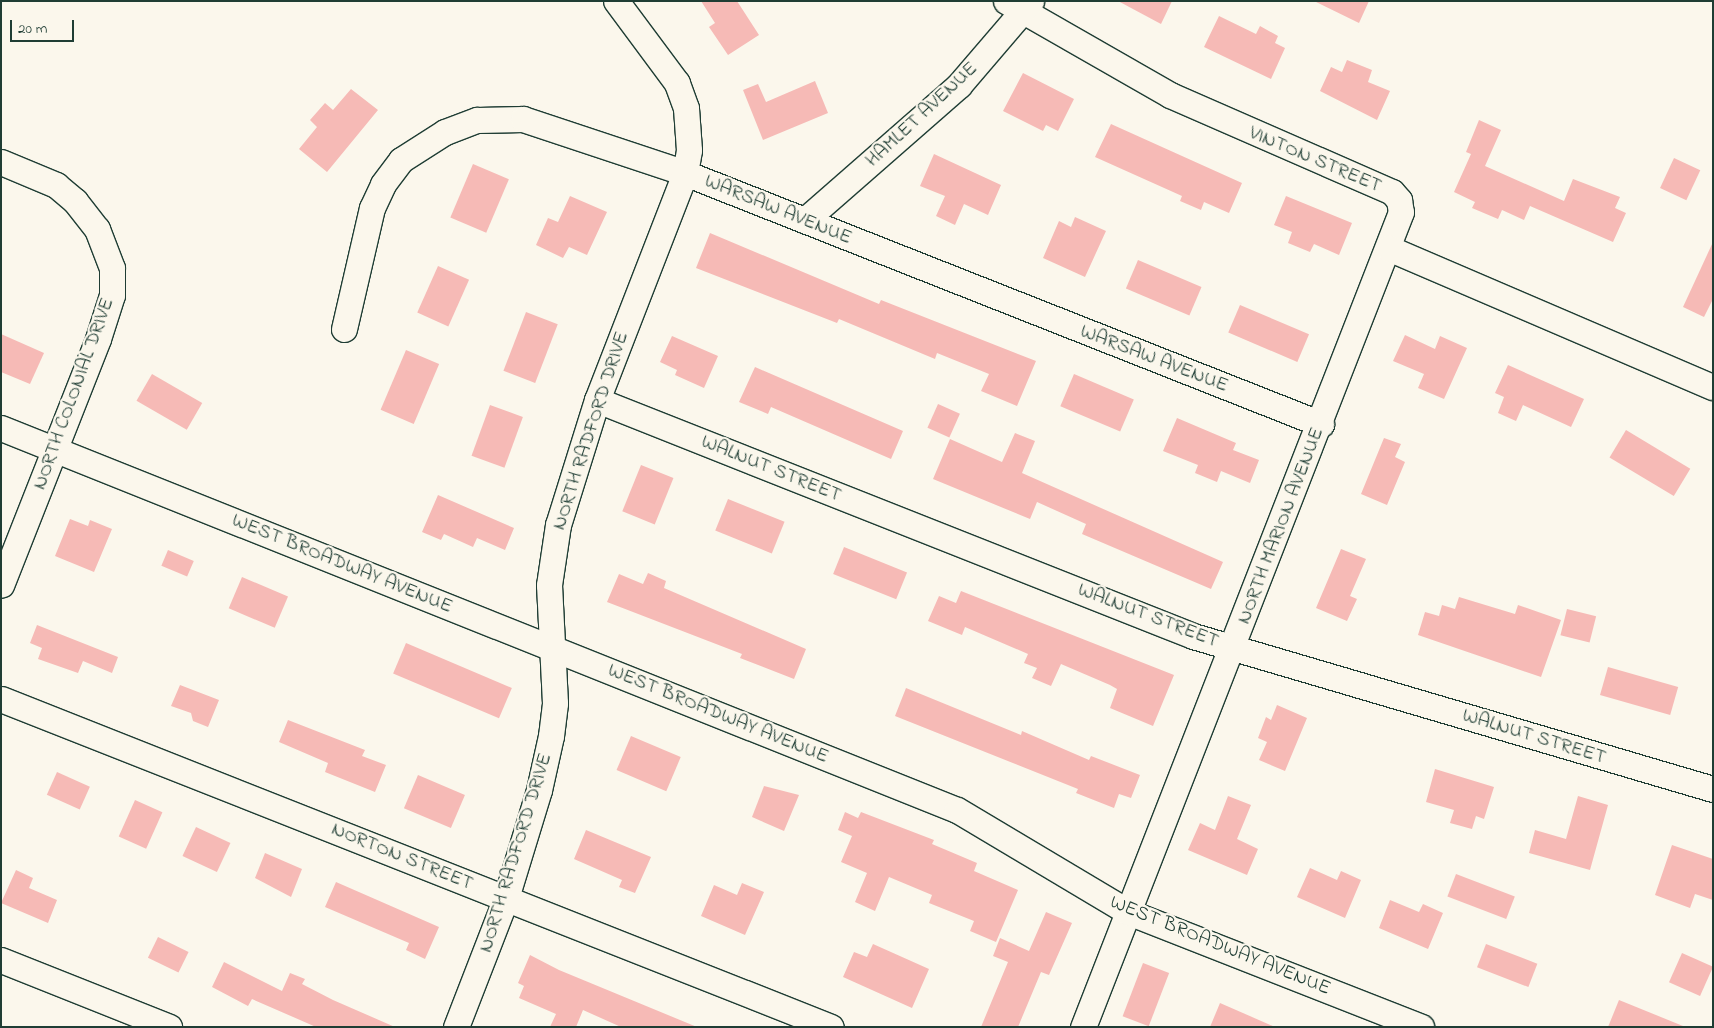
<!DOCTYPE html>
<html>
<head>
<meta charset="utf-8">
<style>
  body { margin:0 }
  #map { position:relative; width:1714px; height:1028px; overflow:hidden; background:#fbf7ec; font-family:"Indie Flower",sans-serif }
  div>[style] { position:absolute }
  [style*='--x'] { left:calc(var(--x)*1px); top:calc(var(--y)*1px); width:calc(var(--w)*1px); rotate:calc(var(--a)*1deg) }
  .building>* { inset:0; background:#f6bab6; transform-origin:0 0 }
  .roads { filter:drop-shadow(1px 0 #1f3d34) drop-shadow(-1px 0 #1f3d34) drop-shadow(0 1px #1f3d34) drop-shadow(0 -1px #1f3d34) }
  .minor>* { height:25px; margin:-12.5px; padding:0 12.5px; transform-origin:12.5px; border-radius:12.5px; background:#fbf7ec }
  span { translate:-50% -50%; white-space:nowrap; text-align:center; line-height:1.15; -webkit-text-stroke:4.5px #fbf7ec; paint-order:stroke }
  .street-label { font-size:20px; color:#1f3d34 }
  .frame { position:absolute; inset:0; border:2px solid #1f3d34; pointer-events:none }
  .scale { position:absolute; left:10px; top:20px; width:64px; height:22px; box-sizing:border-box; border:2px solid #1f3d34; border-top:0; padding-left:6px; font-size:15px; line-height:18px; white-space:nowrap; color:#1f3d34; -webkit-text-stroke:4px #fbf7ec; paint-order:stroke }
</style>
</head>
<body>
<div id="map">
  <div class="building">
    <i style="clip-path:polygon(701px 1px,737px 1px,759px 35px,728px 55px,709px 27px,715px 23px)"></i>
    <i style="clip-path:polygon(1118px 1px,1172px 1px,1161px 24px)"></i>
    <i style="clip-path:polygon(1314px 1px,1369px 1px,1359px 23px)"></i>
    <i style="clip-path:polygon(1219px 16px,1256px 34px,1260px 26px,1278px 36px,1275px 43px,1285px 48px,1271px 79px,1204px 47px)"></i>
    <i style="clip-path:polygon(1347px 60px,1372px 70px,1368px 82px,1390px 91px,1377px 120px,1320px 91px,1331px 67px,1342px 72px)"></i>
    <i style="clip-path:polygon(1023px 73px,1074px 99px,1058px 131px,1046px 125px,1043px 131px,1003px 111px)"></i>
    <i style="clip-path:polygon(815px 81px,828px 113px,763px 140px,743px 90px,758px 84px,766px 102px)"></i>
    <i style="clip-path:polygon(351px 89px,378px 110px,327px 172px,299px 149px,317px 127px,310px 120px,325px 103px,333px 110px)"></i>
    <i style="clip-path:polygon(1479px 120px,1501px 130px,1485px 166px,1564px 201px,1573px 179px,1620px 197px,1615px 208px,1626px 213px,1613px 242px,1530px 206px,1524px 220px,1502px 210px,1498px 219px,1472px 208px,1475px 202px,1454px 192px,1471px 154px,1466px 152px)"></i>
    <i style="clip-path:polygon(1111px 124px,1242px 183px,1229px 213px,1204px 202px,1201px 210px,1180px 201px,1182px 196px,1095px 157px)"></i>
    <i style="clip-path:polygon(934px 154px,1001px 185px,988px 215px,964px 204px,955px 225px,936px 216px,945px 196px,920px 186px)"></i>
    <i style="left:1674px;top:158px;width:29px;height:33px;rotate:25deg"></i>
    <i style="left:473px;top:164px;width:39px;height:58px;rotate:23deg"></i>
    <i style="clip-path:polygon(570px 196px,607px 212px,587px 255px,569px 247px,563px 258px,536px 245px,548px 218px,558px 222px)"></i>
    <i style="clip-path:polygon(1286px 196px,1352px 223px,1339px 255px,1314px 244px,1310px 252px,1288px 243px,1292px 232px,1274px 225px)"></i>
    <i style="clip-path:polygon(1075px 217px,1106px 231px,1085px 277px,1043px 258px,1059px 221px,1071px 227px)"></i>
    <i style="clip-path:polygon(710px 233px,879px 304px,881px 300px,1036px 361px,1017px 406px,981px 391px,989px 374px,937px 353px,935px 359px,839px 319px,837px 323px,696px 268px)"></i>
    <i style="clip-path:polygon(1713px 242px,1713px 299px,1704px 317px,1683px 307px)"></i>
    <i style="left:1138px;top:260px;width:69px;height:31px;rotate:23deg"></i>
    <i style="left:438px;top:266px;width:34px;height:51px;rotate:24deg"></i>
    <i style="left:1240px;top:305px;width:75px;height:30px;rotate:23deg"></i>
    <i style="left:526px;top:312px;width:34px;height:63px;rotate:21deg"></i>
    <i style="clip-path:polygon(1px 334px,44px 353px,30px 384px,1px 372px)"></i>
    <i style="clip-path:polygon(1405px 335px,1435px 349px,1440px 336px,1467px 348px,1444px 399px,1418px 388px,1424px 374px,1393px 361px)"></i>
    <i style="clip-path:polygon(672px 336px,718px 356px,704px 388px,675px 375px,677px 370px,660px 362px)"></i>
    <i style="left:406px;top:350px;width:36px;height:65px;rotate:23deg"></i>
    <i style="clip-path:polygon(1508px 365px,1584px 399px,1571px 427px,1523px 405px,1516px 421px,1498px 413px,1504px 397px,1495px 393px)"></i>
    <i style="clip-path:polygon(755px 367px,903px 431px,891px 459px,771px 407px,768px 414px,739px 402px)"></i>
    <i style="left:152px;top:374px;width:58px;height:31px;rotate:30deg"></i>
    <i style="left:1074px;top:374px;width:65px;height:35px;rotate:23deg"></i>
    <i style="left:938px;top:404px;width:24px;height:26px;rotate:24deg"></i>
    <i style="left:490px;top:405px;width:35px;height:54px;rotate:20deg"></i>
    <i style="clip-path:polygon(1177px 418px,1236px 443px,1233px 450px,1259px 460px,1250px 483px,1221px 471px,1217px 482px,1195px 473px,1198px 465px,1163px 451px)"></i>
    <i style="left:1626px;top:430px;width:75px;height:32px;rotate:31deg"></i>
    <i style="clip-path:polygon(1015px 433px,1035px 441px,1022px 473px,1223px 562px,1211px 589px,1082px 534px,1086px 524px,1037px 502px,1030px 519px,933px 479px,950px 439px,1002px 462px)"></i>
    <i style="clip-path:polygon(1384px 438px,1401px 444px,1395px 457px,1405px 462px,1387px 505px,1361px 494px)"></i>
    <i style="left:641px;top:465px;width:35px;height:50px;rotate:22deg"></i>
    <i style="clip-path:polygon(438px 495px,514px 528px,505px 550px,477px 538px,473px 547px,444px 534px,441px 540px,422px 532px)"></i>
    <i style="left:728px;top:499px;width:61px;height:34px;rotate:22deg"></i>
    <i style="clip-path:polygon(70px 519px,88px 526px,90px 520px,112px 529px,94px 572px,55px 556px)"></i>
    <i style="left:844px;top:547px;width:68px;height:29px;rotate:22deg"></i>
    <i style="clip-path:polygon(1341px 549px,1366px 559px,1350px 596px,1357px 599px,1347px 621px,1316px 608px)"></i>
    <i style="left:168px;top:550px;width:28px;height:17px;rotate:23deg"></i>
    <i style="clip-path:polygon(648px 573px,666px 581px,664px 588px,806px 649px,794px 679px,740px 658px,742px 654px,607px 602px,619px 574px,643px 584px)"></i>
    <i style="left:242px;top:577px;width:50px;height:34px;rotate:23deg"></i>
    <i style="clip-path:polygon(961px 591px,1174px 675px,1153px 726px,1110px 708px,1117px 689px,1110px 685px,1061px 664px,1051px 686px,1032px 678px,1037px 668px,1024px 663px,1028px 654px,965px 627px,962px 635px,928px 621px,939px 596px,956px 603px)"></i>
    <i style="clip-path:polygon(1459px 597px,1515px 614px,1518px 605px,1561px 620px,1541px 677px,1418px 635px,1425px 612px,1439px 616px,1442px 605px,1455px 609px)"></i>
    <i style="left:1567px;top:609px;width:30px;height:27px;rotate:14deg"></i>
    <i style="clip-path:polygon(37px 625px,118px 657px,112px 673px,83px 661px,78px 673px,38px 659px,42px 648px,30px 643px)"></i>
    <i style="left:406px;top:643px;width:115px;height:33px;rotate:23deg"></i>
    <i style="left:1608px;top:667px;width:73px;height:29px;rotate:16deg"></i>
    <i style="clip-path:polygon(180px 685px,219px 700px,208px 727px,193px 721px,191px 713px,171px 706px)"></i>
    <i style="clip-path:polygon(906px 688px,1021px 735px,1022px 731px,1089px 760px,1091px 756px,1140px 775px,1131px 798px,1119px 794px,1114px 808px,1076px 793px,1078px 789px,895px 716px)"></i>
    <i style="clip-path:polygon(1277px 705px,1307px 718px,1285px 771px,1259px 760px,1267px 742px,1258px 738px,1266px 717px,1271px 720px)"></i>
    <i style="clip-path:polygon(288px 720px,365px 750px,362px 756px,386px 765px,375px 792px,325px 772px,328px 763px,279px 742px)"></i>
    <i style="left:631px;top:736px;width:54px;height:37px;rotate:23deg"></i>
    <i style="clip-path:polygon(1435px 769px,1494px 787px,1484px 819px,1476px 816px,1472px 829px,1450px 823px,1454px 810px,1426px 802px)"></i>
    <i style="left:57px;top:772px;width:36px;height:25px;rotate:24deg"></i>
    <i style="left:418px;top:775px;width:51px;height:36px;rotate:23deg"></i>
    <i style="clip-path:polygon(764px 786px,799px 795px,784px 831px,752px 817px)"></i>
    <i style="clip-path:polygon(1228px 796px,1251px 805px,1237px 839px,1258px 849px,1247px 875px,1188px 850px,1200px 823px,1215px 830px)"></i>
    <i style="clip-path:polygon(1578px 796px,1608px 805px,1590px 870px,1529px 853px,1535px 830px,1566px 839px)"></i>
    <i style="left:135px;top:800px;width:30px;height:40px;rotate:24deg"></i>
    <i style="clip-path:polygon(845px 812px,858px 818px,861px 812px,934px 840px,932px 844px,977px 863px,974px 871px,1018px 890px,996px 942px,970px 931px,974px 921px,929px 903px,932px 895px,889px 877px,875px 911px,855px 902px,867px 873px,841px 862px,852px 836px,838px 830px)"></i>
    <i style="left:196px;top:827px;width:38px;height:32px;rotate:25deg"></i>
    <i style="clip-path:polygon(586px 830px,651px 857px,635px 893px,619px 887px,622px 880px,574px 859px)"></i>
    <i style="clip-path:polygon(1672px 845px,1713px 859px,1713px 900px,1695px 894px,1690px 908px,1655px 895px)"></i>
    <i style="clip-path:polygon(265px 853px,302px 869px,291px 897px,255px 878px)"></i>
    <i style="clip-path:polygon(1310px 868px,1337px 880px,1341px 871px,1361px 880px,1345px 918px,1297px 897px)"></i>
    <i style="clip-path:polygon(16px 870px,33px 878px,29px 888px,57px 900px,48px 923px,1px 903px)"></i>
    <i style="left:1456px;top:874px;width:63px;height:24px;rotate:21deg"></i>
    <i style="clip-path:polygon(336px 882px,439px 927px,425px 959px,406px 950px,409px 943px,325px 907px)"></i>
    <i style="clip-path:polygon(742px 883px,764px 892px,745px 935px,701px 916px,714px 885px,737px 895px)"></i>
    <i style="clip-path:polygon(1390px 900px,1419px 912px,1423px 904px,1443px 913px,1428px 949px,1379px 928px)"></i>
    <i style="clip-path:polygon(1046px 912px,1072px 923px,1049px 975px,1041px 972px,1018px 1027px,981px 1027px,1008px 962px,993px 956px,1000px 938px,1029px 951px)"></i>
    <i style="left:158px;top:937px;width:34px;height:23px;rotate:26deg"></i>
    <i style="clip-path:polygon(873px 944px,929px 969px,912px 1008px,843px 977px,854px 952px,867px 957px)"></i>
    <i style="left:1486px;top:944px;width:55px;height:25px;rotate:21deg"></i>
    <i style="left:1682px;top:953px;width:34px;height:32px;rotate:24deg"></i>
    <i style="clip-path:polygon(530px 955px,559px 970px,697px 1027px,621px 1027px,583px 1010px,576px 1027px,550px 1027px,556px 1014px,519px 998px,524px 986px,518px 983px)"></i>
    <i style="clip-path:polygon(224px 962px,282px 991px,290px 973px,305px 979px,302px 984px,333px 1000px,395px 1027px,316px 1027px,252px 999px,248px 1006px,212px 987px)"></i>
    <i style="left:1143px;top:963px;width:28px;height:57px;rotate:21deg"></i>
    <i style="clip-path:polygon(1619px 1000px,1683px 1026px,1683px 1027px,1608px 1027px)"></i>
    <i style="clip-path:polygon(1220px 1003px,1275px 1027px,1210px 1027px)"></i>
  </div>
  <div class="roads">
    <div class="minor">
      <i style="--x:1006;--y:1;--w:189;--a:29.8"></i>
      <i style="--x:1170;--y:95;--w:242;--a:23.6"></i>
      <i style="--x:1392;--y:192;--w:11;--a:49"></i>
      <i style="--x:1399;--y:200;--w:12;--a:81"></i>
      <i style="--x:1401;--y:212;--w:875;--a:111.31"></i>
      <i style="--x:1;--y:162;--w:60;--a:22.7"></i>
      <i style="--x:56;--y:185;--w:25;--a:40"></i>
      <i style="--x:75;--y:201;--w:36;--a:52"></i>
      <i style="--x:97;--y:229;--w:42;--a:69"></i>
      <i style="--x:112;--y:268;--w:27;--a:90"></i>
      <i style="--x:112;--y:295;--w:46;--a:107.7"></i>
      <i style="--x:98;--y:339;--w:264;--a:111.5"></i>
      <i style="--x:805;--y:220;--w:205;--a:-41.2"></i>
      <i style="--x:959;--y:85;--w:111;--a:-49.4"></i>
      <i style="--x:1388;--y:248;--w:353;--a:23.2"></i>
      <i style="--x:344;--y:329;--w:124;--a:-77"></i>
      <i style="--x:372;--y:208;--w:26;--a:-65"></i>
      <i style="--x:383;--y:184;--w:30;--a:-53"></i>
      <i style="--x:401;--y:160;--w:52;--a:-32.5"></i>
      <i style="--x:445;--y:132;--w:34;--a:-21"></i>
      <i style="--x:477;--y:120;--w:46;--a:-1.2"></i>
      <i style="--x:523;--y:119;--w:171;--a:18.4"></i>
      <i style="--x:685;--y:173;--w:684;--a:21.54"></i>
      <i style="--x:597;--y:400;--w:641;--a:21.6"></i>
      <i style="--x:1193;--y:636;--w:542;--a:16.4"></i>
      <i style="--x:1;--y:428;--w:1029;--a:21.78"></i>
      <i style="--x:957;--y:810;--w:199;--a:30.8"></i>
      <i style="--x:1128;--y:912;--w:315;--a:21.4"></i>
      <i style="--x:1;--y:699;--w:892;--a:21.56"></i>
      <i style="--x:1;--y:960;--w:181;--a:21.7"></i>
      <i style="--x:456;--y:1027;--w:138;--a:-68.8"></i>
      <i style="--x:506;--y:898;--w:113;--a:-73"></i>
      <i style="--x:539;--y:790;--w:55;--a:-77.5"></i>
      <i style="--x:551;--y:736;--w:33;--a:-83"></i>
      <i style="--x:555;--y:703;--w:118;--a:-92.9"></i>
      <i style="--x:549;--y:585;--w:61;--a:-81.5"></i>
      <i style="--x:558;--y:525;--w:131;--a:-72.7"></i>
      <i style="--x:597;--y:400;--w:243;--a:-68.8"></i>
      <i style="--x:685;--y:173;--w:23;--a:-80"></i>
      <i style="--x:689;--y:150;--w:42;--a:-94.1"></i>
      <i style="--x:686;--y:108;--w:27;--a:-110"></i>
      <i style="--x:677;--y:83;--w:102;--a:-126.6"></i>
    </div>
  </div>
  <div class="street-label">
    <span style="left:922px;top:115px;rotate:-43deg">HAMLET AVENUE</span>
    <span style="left:1315px;top:160px;rotate:23deg">VINTON STREET</span>
    <span style="left:778px;top:210px;rotate:22deg">WARSAW AVENUE</span>
    <span style="left:1154px;top:359px;rotate:21deg">WARSAW AVENUE</span>
    <span style="left:74px;top:394px;rotate:-70deg">NORTH COLONIAL DRIVE</span>
    <span style="left:591px;top:431px;rotate:-72deg">NORTH RADFORD DRIVE</span>
    <span style="left:771px;top:469px;rotate:22deg">WALNUT STREET</span>
    <span style="left:1281px;top:526px;rotate:-69deg">NORTH MARION AVENUE</span>
    <span style="left:342px;top:564px;rotate:22deg">WEST BROADWAY AVENUE</span>
    <span style="left:1148px;top:616px;rotate:21deg">WALNUT STREET</span>
    <span style="left:718px;top:714px;rotate:22deg">WEST BROADWAY AVENUE</span>
    <span style="left:1534px;top:737px;rotate:17deg">WALNUT STREET</span>
    <span style="left:516px;top:853px;rotate:-73deg">NORTH RADFORD DRIVE</span>
    <span style="left:402px;top:857px;rotate:22deg">NORTON STREET</span>
    <span style="left:1220px;top:946px;rotate:22deg">WEST BROADWAY AVENUE</span>
  </div>
  <div class="frame"></div>
  <div class="scale">20 m</div>
</div>
</body>
</html>
